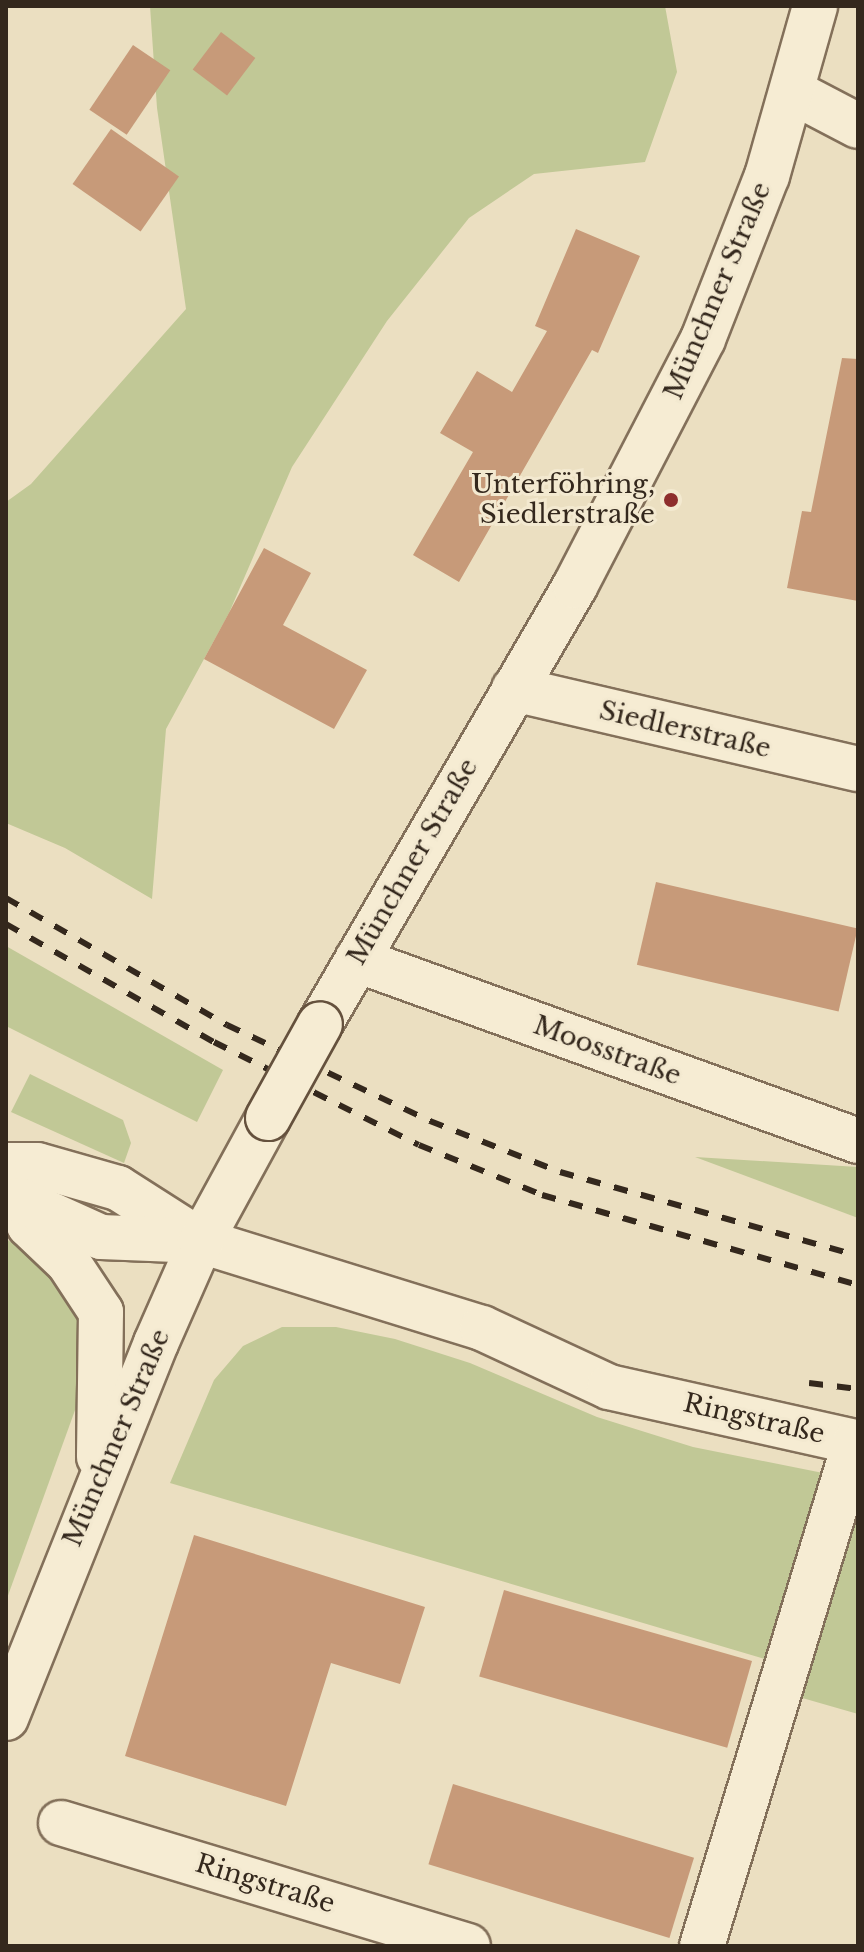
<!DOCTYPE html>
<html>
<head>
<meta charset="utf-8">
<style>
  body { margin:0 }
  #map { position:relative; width:864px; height:1952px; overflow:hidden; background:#ebdfc1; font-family:"Libre Baskerville",serif }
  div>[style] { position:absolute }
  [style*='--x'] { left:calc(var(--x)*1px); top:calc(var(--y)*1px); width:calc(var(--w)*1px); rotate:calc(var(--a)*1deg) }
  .green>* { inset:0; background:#c1c896 }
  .building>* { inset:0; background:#c79a79; transform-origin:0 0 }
  .roads { filter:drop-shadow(2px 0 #83705a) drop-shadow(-2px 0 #83705a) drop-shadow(0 2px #83705a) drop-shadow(0 -2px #83705a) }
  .street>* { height:44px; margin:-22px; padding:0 22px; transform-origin:22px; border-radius:22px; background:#f6ecd3 }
  .secondary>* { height:44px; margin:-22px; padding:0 22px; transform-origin:22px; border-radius:22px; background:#f6ecd3 }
  .rail>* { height:6px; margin-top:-3px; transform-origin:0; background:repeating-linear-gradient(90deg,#34281d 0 14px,transparent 0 28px) }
  .bridges { filter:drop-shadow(2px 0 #65513d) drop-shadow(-2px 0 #65513d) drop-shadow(0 2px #65513d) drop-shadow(0 -2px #65513d) }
  .secondary-bridge>* { height:44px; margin:-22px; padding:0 22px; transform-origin:22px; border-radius:22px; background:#f6ecd3 }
  .dots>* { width:22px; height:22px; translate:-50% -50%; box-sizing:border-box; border:4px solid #f3e9d0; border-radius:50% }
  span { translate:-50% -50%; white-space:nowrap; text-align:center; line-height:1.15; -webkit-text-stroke:6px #f3e9d0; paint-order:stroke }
  .street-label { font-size:26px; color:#34281d }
  .poi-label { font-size:26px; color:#34281d }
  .right { translate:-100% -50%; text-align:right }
  .frame { position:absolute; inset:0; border:8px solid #34281d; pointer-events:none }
</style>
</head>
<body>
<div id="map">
  <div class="green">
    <i style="clip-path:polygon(150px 6px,665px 6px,677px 72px,645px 162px,534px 174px,469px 218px,387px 321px,292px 467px,229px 613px,166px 729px,152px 899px,65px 848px,6px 823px,6px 502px,31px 484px,186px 309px,157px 108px)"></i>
    <i style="clip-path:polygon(6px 946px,223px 1070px,197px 1122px,6px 1026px)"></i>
    <i style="clip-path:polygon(30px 1074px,123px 1120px,131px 1143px,124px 1163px,11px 1112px)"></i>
    <i style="clip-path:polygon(695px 1157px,858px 1167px,858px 1218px)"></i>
    <i style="clip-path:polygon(6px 1239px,59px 1272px,86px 1325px,87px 1377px,6px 1601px)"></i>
    <i style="clip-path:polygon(282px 1327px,336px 1327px,395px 1339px,470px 1363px,597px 1417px,693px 1447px,858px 1480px,858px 1714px,778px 1691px,785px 1665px,170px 1483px,214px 1380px,243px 1346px)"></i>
  </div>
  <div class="building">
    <i style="left:221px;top:32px;width:43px;height:47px;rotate:37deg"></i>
    <i style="left:133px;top:45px;width:45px;height:78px;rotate:34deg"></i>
    <i style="left:111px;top:129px;width:83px;height:67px;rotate:35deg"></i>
    <i style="clip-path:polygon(576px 229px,640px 256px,598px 353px,592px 350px,459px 582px,413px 555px,473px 452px,440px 433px,477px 371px,512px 392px,547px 331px,535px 326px)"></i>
    <i style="clip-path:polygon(842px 358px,858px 359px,858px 601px,787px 588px,802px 511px,811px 512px)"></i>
    <i style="clip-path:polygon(264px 548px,311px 573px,283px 625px,367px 670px,334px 729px,204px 659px)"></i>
    <i style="left:656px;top:882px;width:207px;height:85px;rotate:13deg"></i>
    <i style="clip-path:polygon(194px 1535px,425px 1607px,400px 1684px,331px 1663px,286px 1806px,125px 1756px)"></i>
    <i style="left:504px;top:1590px;width:258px;height:90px;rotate:16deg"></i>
    <i style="left:453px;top:1784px;width:252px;height:84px;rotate:17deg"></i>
  </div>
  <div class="roads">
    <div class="street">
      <i style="--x:793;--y:92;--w:73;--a:27.6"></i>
      <i style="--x:514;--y:689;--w:353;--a:13.1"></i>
      <i style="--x:357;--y:960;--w:533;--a:19.86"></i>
      <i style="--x:201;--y:1241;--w:294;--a:17.2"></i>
      <i style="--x:482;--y:1328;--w:140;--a:24.9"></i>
      <i style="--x:609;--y:1387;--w:252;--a:12.6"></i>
      <i style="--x:855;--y:1442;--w:527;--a:106.89"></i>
      <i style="--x:61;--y:1823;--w:425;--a:16.8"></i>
    </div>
    <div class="secondary">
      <i style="--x:320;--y:1024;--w:507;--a:-59.79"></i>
      <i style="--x:575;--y:586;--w:278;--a:-62.6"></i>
      <i style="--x:703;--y:339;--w:175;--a:-68.6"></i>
      <i style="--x:767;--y:176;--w:177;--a:-74.2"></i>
      <i style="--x:6;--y:1165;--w:31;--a:0"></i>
      <i style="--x:37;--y:1165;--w:84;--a:15.9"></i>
      <i style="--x:118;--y:1188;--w:98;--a:32.6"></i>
      <i style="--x:19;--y:1200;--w:27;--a:68"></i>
      <i style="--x:29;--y:1225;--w:54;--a:43.5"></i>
      <i style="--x:68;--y:1262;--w:60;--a:56.6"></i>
      <i style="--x:101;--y:1312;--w:145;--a:90.8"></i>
      <i style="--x:19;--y:1200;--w:90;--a:24.3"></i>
      <i style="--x:101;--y:1237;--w:100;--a:2.3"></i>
      <i style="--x:6;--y:1718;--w:404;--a:-68.2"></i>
      <i style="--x:156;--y:1343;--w:111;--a:-66.2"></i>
      <i style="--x:201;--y:1241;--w:140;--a:-61.4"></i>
    </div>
  </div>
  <div class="rail">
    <i style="--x:6;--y:898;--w:255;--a:29.9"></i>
    <i style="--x:227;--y:1025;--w:225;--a:25.3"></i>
    <i style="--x:430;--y:1121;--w:140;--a:21.4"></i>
    <i style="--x:560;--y:1172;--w:310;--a:15.7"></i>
    <i style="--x:6;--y:924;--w:239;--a:29.6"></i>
    <i style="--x:214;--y:1042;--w:229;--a:26.7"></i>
    <i style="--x:419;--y:1145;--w:133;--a:22.1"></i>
    <i style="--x:542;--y:1195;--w:329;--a:15.9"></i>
    <i style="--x:809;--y:1383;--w:49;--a:7"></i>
  </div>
  <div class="bridges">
    <div class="secondary-bridge">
      <i style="--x:268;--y:1118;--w:107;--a:-61"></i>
    </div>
  </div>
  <div class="dots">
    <i style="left:671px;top:500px;background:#8e2e2d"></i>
  </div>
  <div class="street-label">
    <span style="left:718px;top:291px;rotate:-67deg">Münchner Straße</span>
    <span style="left:685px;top:730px;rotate:13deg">Siedlerstraße</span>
    <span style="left:413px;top:862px;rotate:-60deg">Münchner Straße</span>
    <span style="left:607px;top:1051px;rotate:20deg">Moosstraße</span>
    <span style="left:754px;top:1419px;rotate:13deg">Ringstraße</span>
    <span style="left:117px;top:1438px;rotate:-67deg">Münchner Straße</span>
    <span style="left:265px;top:1884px;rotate:17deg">Ringstraße</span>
  </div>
  <div class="poi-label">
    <span class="right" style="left:655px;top:500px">Unterföhring,<br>Siedlerstraße</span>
  </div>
  <div class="frame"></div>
</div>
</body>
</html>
